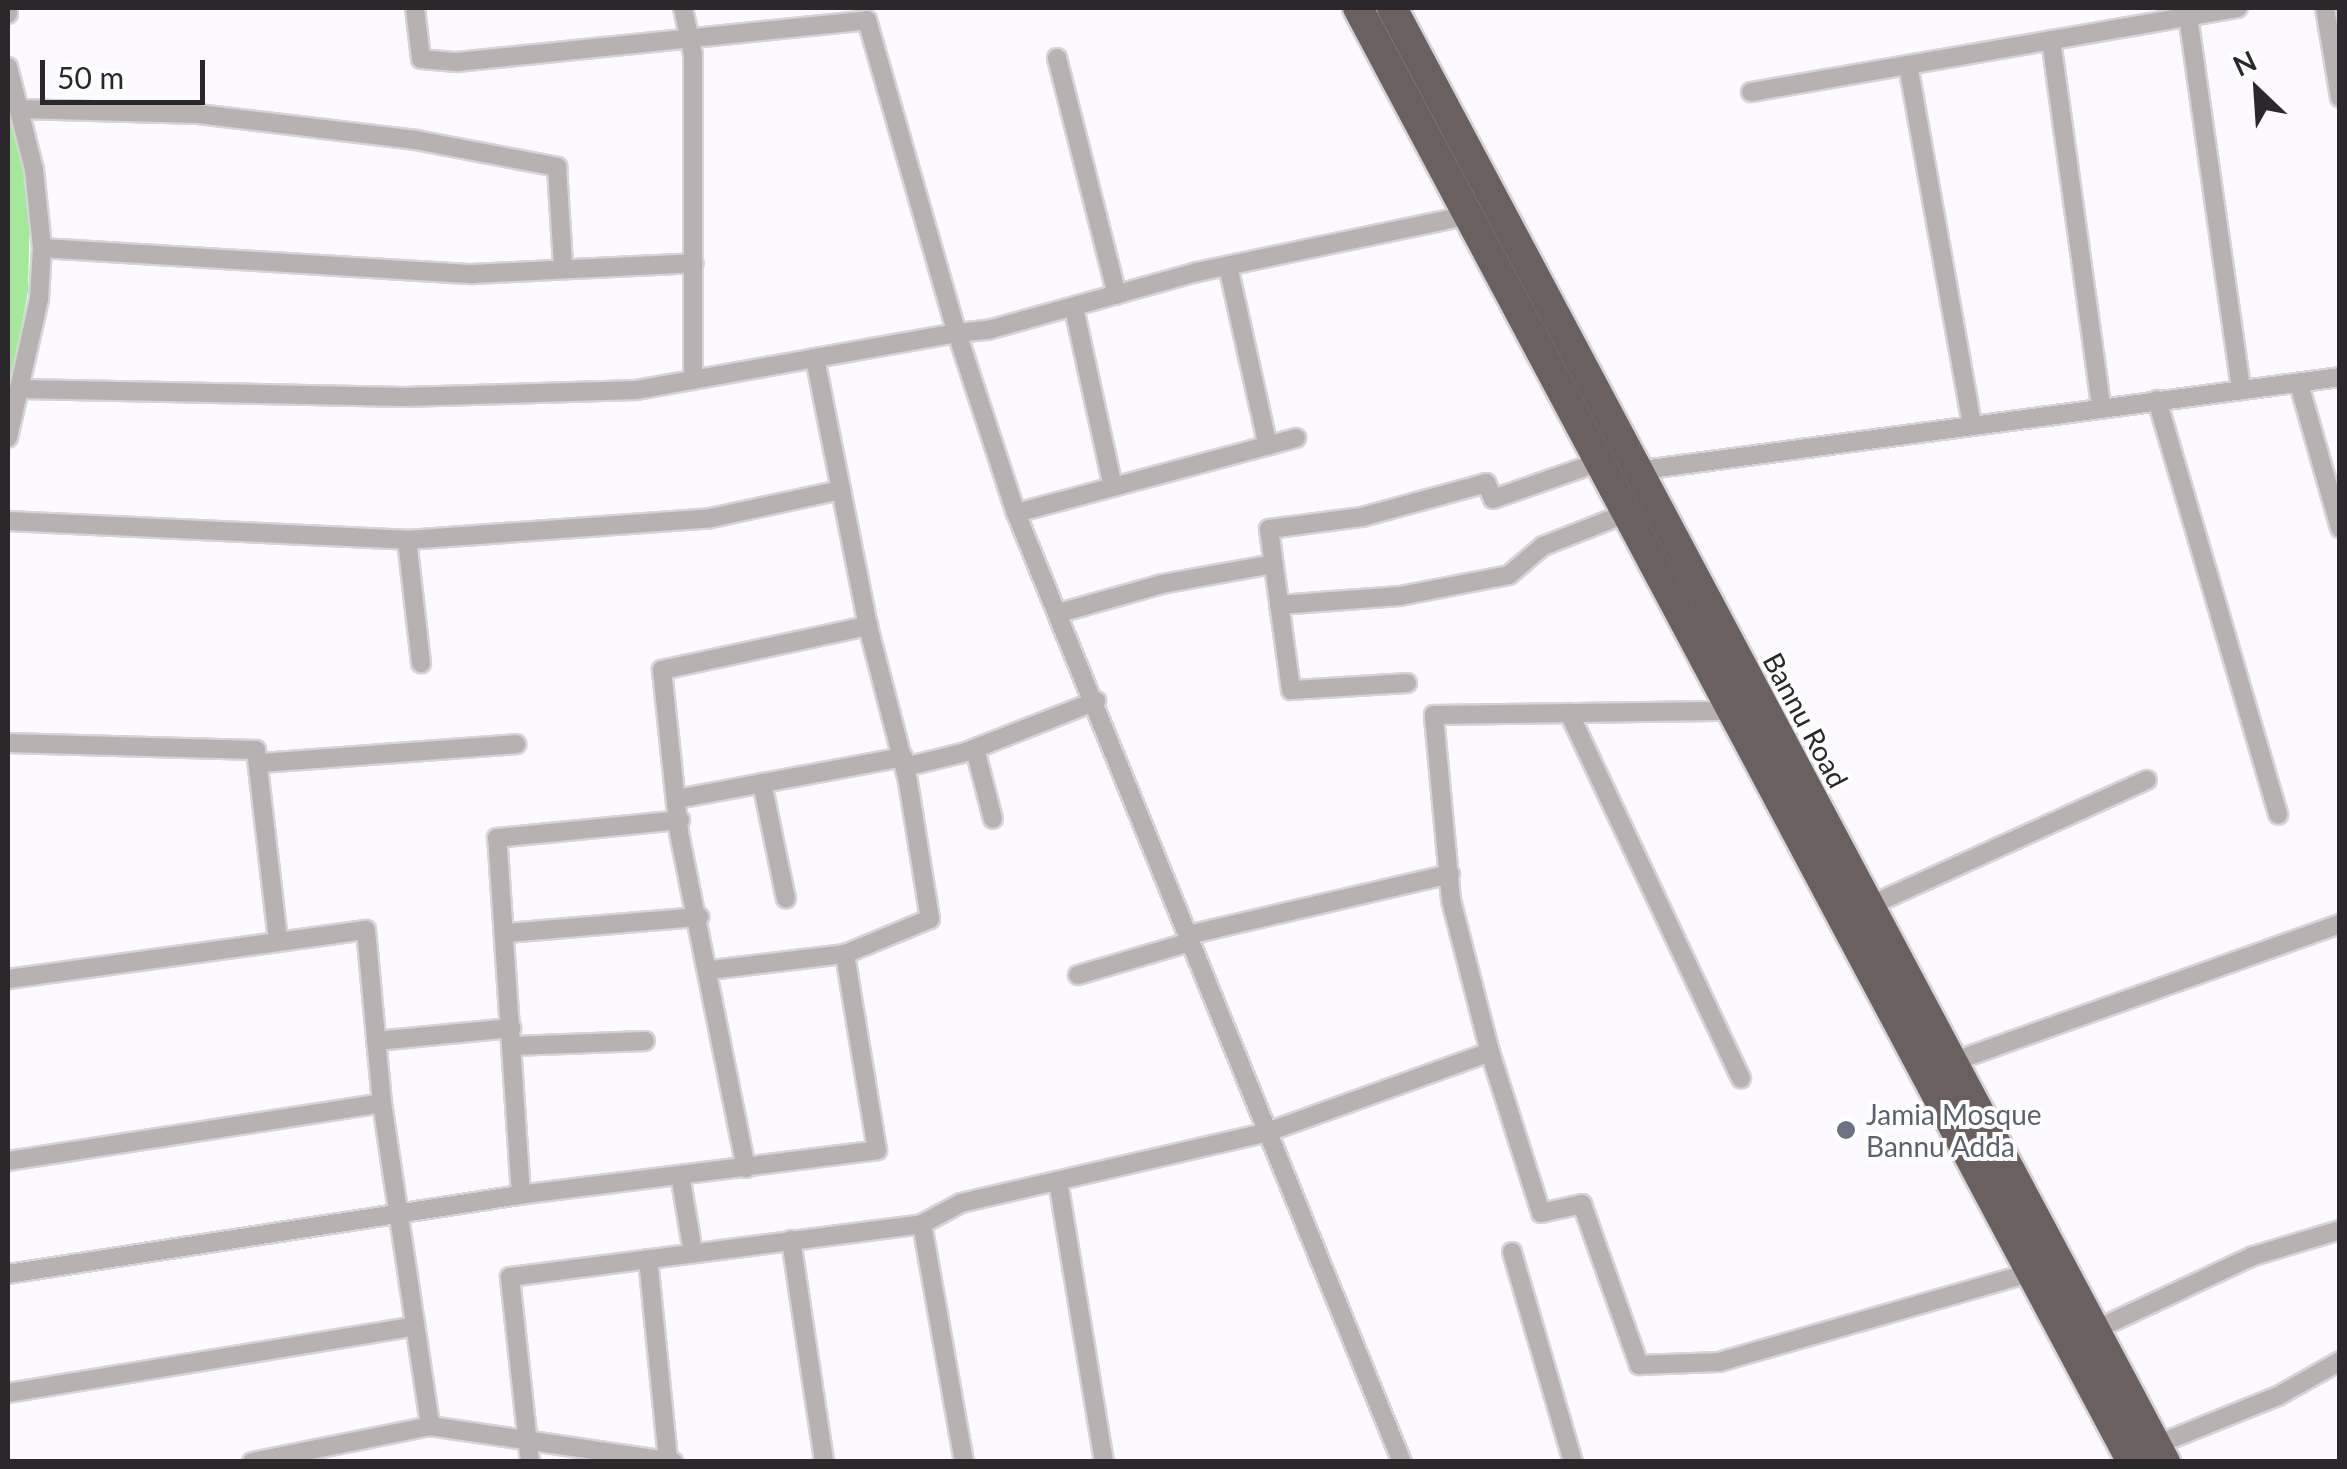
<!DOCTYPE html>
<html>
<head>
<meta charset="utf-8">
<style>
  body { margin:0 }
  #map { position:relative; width:2347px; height:1469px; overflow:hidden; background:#fcf9ff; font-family:Lato,sans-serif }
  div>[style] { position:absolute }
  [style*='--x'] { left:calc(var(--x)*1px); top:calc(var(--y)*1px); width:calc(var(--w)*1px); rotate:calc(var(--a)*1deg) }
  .green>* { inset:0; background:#a5e79b }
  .roads { filter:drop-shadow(2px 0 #d6d3d9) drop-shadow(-2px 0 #d6d3d9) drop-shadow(0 2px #d6d3d9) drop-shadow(0 -2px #d6d3d9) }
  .street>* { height:18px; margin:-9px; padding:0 9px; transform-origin:9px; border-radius:9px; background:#b7b1b1 }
  .highway>* { height:30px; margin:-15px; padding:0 15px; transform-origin:15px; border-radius:15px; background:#6a605f }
  .dots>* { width:28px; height:28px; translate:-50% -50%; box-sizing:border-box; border:5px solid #fff; border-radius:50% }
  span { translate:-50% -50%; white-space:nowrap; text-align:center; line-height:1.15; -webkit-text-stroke:8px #fff; paint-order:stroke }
  .street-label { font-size:28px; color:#2a282b }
  .worship-label { font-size:28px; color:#5b616d }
  .left { translate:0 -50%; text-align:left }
  .frame { position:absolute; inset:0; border:10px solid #2a282b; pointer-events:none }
  .north { position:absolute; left:2207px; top:40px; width:100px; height:100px; -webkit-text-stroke:8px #fff; paint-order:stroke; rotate:335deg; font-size:28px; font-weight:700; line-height:40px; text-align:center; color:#2a282b }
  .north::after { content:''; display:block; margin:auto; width:35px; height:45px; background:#2a282b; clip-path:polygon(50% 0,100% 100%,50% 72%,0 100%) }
  .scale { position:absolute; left:40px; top:60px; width:165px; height:45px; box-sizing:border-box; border:5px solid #2a282b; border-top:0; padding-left:12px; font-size:30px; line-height:35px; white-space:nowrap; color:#2a282b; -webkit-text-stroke:8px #fff; paint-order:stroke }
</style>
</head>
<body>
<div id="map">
  <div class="green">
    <i style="clip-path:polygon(9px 115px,24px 153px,30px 212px,28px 291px,8px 401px)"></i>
  </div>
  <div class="roads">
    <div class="street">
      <i style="--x:415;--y:8;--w:51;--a:83.3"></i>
      <i style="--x:421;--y:59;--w:36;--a:5"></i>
      <i style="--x:457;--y:62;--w:412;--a:-5.8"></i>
      <i style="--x:867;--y:20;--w:326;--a:74"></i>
      <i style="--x:957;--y:333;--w:31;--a:-6"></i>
      <i style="--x:988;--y:330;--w:217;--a:-15.5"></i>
      <i style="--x:1197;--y:272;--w:274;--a:-11.8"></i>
      <i style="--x:683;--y:8;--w:48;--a:78"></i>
      <i style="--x:693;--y:55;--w:325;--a:90"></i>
      <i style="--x:2325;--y:8;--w:91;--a:80.5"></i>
      <i style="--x:8;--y:14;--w:6;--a:-90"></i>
      <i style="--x:2188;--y:16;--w:378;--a:81.9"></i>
      <i style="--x:2051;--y:40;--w:370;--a:82.2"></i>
      <i style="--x:1057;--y:58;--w:244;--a:75.8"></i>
      <i style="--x:1908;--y:65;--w:366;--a:79.9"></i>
      <i style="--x:8;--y:67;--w:106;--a:75.8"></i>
      <i style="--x:34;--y:170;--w:78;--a:84.1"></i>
      <i style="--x:42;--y:248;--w:51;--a:93.4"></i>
      <i style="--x:39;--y:299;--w:142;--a:102.6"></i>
      <i style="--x:1751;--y:92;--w:494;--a:-9.8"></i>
      <i style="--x:21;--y:109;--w:177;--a:1.6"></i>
      <i style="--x:198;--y:114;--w:220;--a:6.8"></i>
      <i style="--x:416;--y:140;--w:144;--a:10.8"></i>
      <i style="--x:557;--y:167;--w:99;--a:86.5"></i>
      <i style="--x:42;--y:248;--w:431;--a:3.5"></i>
      <i style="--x:472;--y:274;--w:222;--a:-2.8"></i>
      <i style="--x:1228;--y:266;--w:184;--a:77.5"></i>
      <i style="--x:1074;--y:308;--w:183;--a:77.7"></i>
      <i style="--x:2299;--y:384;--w:150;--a:74.1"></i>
      <i style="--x:22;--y:389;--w:382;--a:1.2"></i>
      <i style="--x:404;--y:397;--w:232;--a:-1.7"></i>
      <i style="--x:636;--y:390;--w:182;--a:-10.1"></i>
      <i style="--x:2157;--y:400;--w:432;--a:73.7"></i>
      <i style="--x:1635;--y:471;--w:711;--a:-7.59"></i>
      <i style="--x:1016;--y:513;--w:290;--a:-15"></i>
      <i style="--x:8;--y:521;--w:399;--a:2.7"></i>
      <i style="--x:407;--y:540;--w:305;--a:-4.1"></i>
      <i style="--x:711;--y:518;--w:133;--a:-12.2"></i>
      <i style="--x:407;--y:540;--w:124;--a:83.5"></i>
      <i style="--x:1279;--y:605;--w:121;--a:-4.3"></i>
      <i style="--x:1400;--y:596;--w:111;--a:-10.9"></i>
      <i style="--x:1509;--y:575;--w:45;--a:-40.5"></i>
      <i style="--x:1543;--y:546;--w:90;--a:-21.4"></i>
      <i style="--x:1059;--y:613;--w:107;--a:-15.7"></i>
      <i style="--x:1162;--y:584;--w:113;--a:-10.2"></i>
      <i style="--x:1407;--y:683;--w:116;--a:176.5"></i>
      <i style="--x:1291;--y:690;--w:162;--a:-97.8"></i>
      <i style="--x:1269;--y:529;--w:94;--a:-7.4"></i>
      <i style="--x:1362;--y:517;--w:129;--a:-15.3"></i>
      <i style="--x:1486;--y:483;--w:17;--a:66"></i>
      <i style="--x:1493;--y:499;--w:112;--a:-19.2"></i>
      <i style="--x:1569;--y:713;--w:404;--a:64.8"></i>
      <i style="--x:8;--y:743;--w:248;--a:1.6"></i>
      <i style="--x:256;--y:750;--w:191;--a:83.4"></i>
      <i style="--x:975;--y:749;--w:72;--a:75.6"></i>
      <i style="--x:260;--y:763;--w:257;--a:-4.2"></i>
      <i style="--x:905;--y:767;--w:63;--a:-13.8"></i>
      <i style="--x:966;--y:752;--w:140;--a:-21.4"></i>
      <i style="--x:762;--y:783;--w:118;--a:78.3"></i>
      <i style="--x:677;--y:799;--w:230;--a:-10.5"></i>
      <i style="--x:1869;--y:906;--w:305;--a:-24.4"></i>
      <i style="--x:507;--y:933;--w:193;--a:-4.8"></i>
      <i style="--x:1188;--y:935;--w:269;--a:-13.1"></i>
      <i style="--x:710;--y:970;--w:136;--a:-6.8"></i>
      <i style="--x:1078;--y:975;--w:117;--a:-16.4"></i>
      <i style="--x:8;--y:979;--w:361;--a:-7.8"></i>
      <i style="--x:366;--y:930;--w:174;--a:84.7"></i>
      <i style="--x:382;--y:1103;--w:327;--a:81.5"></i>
      <i style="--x:376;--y:1041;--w:136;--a:-5.5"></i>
      <i style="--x:513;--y:1046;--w:132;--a:-2.2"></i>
      <i style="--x:1490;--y:1052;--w:169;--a:72.4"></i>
      <i style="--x:1541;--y:1213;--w:42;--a:-12.4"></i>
      <i style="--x:1582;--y:1204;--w:171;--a:70.5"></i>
      <i style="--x:1639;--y:1365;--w:80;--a:-2.1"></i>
      <i style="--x:1719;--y:1362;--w:327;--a:-16"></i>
      <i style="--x:1955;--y:1061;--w:409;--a:-19.6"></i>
      <i style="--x:8;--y:1161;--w:378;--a:-8.8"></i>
      <i style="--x:746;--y:1168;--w:343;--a:-101.3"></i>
      <i style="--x:679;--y:832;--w:163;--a:-96"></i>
      <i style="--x:662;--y:670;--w:211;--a:-12.1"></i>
      <i style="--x:680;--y:1175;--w:79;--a:80.5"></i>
      <i style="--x:1058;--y:1181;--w:285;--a:80.7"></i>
      <i style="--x:521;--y:1195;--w:358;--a:-93.8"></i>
      <i style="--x:497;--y:838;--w:184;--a:-5.6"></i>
      <i style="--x:922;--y:1224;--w:242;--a:80"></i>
      <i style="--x:791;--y:1240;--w:224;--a:81.5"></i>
      <i style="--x:1512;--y:1252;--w:219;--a:73.8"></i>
      <i style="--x:648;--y:1259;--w:202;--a:84.3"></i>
      <i style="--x:8;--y:1274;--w:524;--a:-8.78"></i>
      <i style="--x:526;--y:1194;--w:354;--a:-7.1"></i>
      <i style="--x:877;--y:1150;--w:199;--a:-99.3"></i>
      <i style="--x:845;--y:954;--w:92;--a:-22.4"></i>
      <i style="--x:930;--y:919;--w:140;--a:-99.1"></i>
      <i style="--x:908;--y:781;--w:160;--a:-104.5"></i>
      <i style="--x:868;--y:626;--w:273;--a:-101.2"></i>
      <i style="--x:815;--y:358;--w:144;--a:-10"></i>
      <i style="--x:957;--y:333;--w:189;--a:71.9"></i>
      <i style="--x:1016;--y:513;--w:1024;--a:67.87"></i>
      <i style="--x:2095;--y:1330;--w:174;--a:-25.1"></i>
      <i style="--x:2253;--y:1256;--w:91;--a:-16.6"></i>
      <i style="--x:8;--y:1393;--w:409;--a:-9.3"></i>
      <i style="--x:2156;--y:1445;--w:131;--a:-21.9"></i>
      <i style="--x:2278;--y:1396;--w:71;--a:-29.4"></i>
      <i style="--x:252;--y:1462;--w:182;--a:-11.4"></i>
      <i style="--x:430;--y:1426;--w:246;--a:8.4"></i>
      <i style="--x:530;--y:1462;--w:186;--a:-96.2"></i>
      <i style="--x:510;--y:1277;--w:415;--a:-7.3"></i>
      <i style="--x:922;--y:1224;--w:44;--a:-28.3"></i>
      <i style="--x:961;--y:1203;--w:312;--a:-13"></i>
      <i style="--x:1265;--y:1133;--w:239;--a:-19.8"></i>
      <i style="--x:1490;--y:1052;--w:157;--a:-104.4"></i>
      <i style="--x:1451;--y:900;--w:186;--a:-95.3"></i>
      <i style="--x:1434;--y:715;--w:297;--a:-0.8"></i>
    </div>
    <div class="highway">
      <i style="--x:1358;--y:8;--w:1647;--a:61.97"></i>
      <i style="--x:1392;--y:8;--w:1647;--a:62"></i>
    </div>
  </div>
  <div class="dots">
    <i style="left:1846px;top:1130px;background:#6b7280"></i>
  </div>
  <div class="street-label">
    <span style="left:1806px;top:720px;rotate:62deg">Bannu Road</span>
  </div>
  <div class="worship-label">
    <span class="left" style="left:1866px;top:1130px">Jamia Mosque<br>Bannu Adda</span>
  </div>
  <div class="frame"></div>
  <div class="north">N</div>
  <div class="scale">50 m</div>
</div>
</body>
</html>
